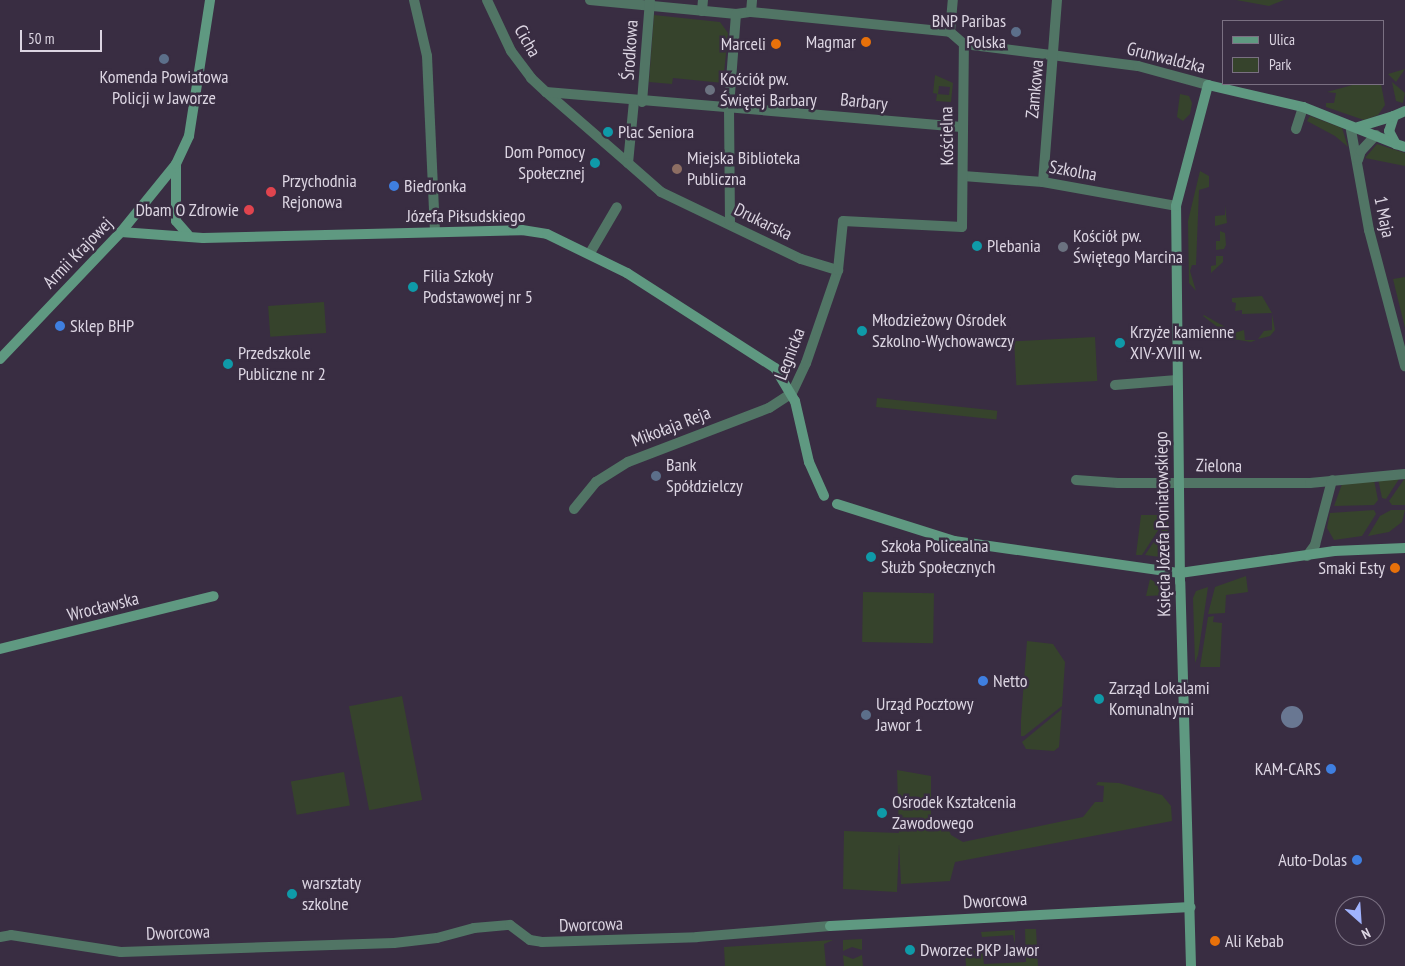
<!DOCTYPE html>
<html>
<head>
<meta charset="utf-8">
<style>
  body { margin:0 }
  #map { position:relative; width:1405px; height:966px; overflow:hidden; background:#392d42; font-family:"PT Sans Narrow",sans-serif }
  div>[style] { position:absolute }
  [style*='--x'] { left:calc(var(--x)*1px); top:calc(var(--y)*1px); width:calc(var(--w)*1px); rotate:calc(var(--a)*1deg) }
  .green>* { inset:0; background:#36432c; transform-origin:0 0 }
  .water>* { inset:0; background:#697792 }
  .round { border-radius:50% }
  .street>* { height:10px; margin:-5px; padding:0 5px; transform-origin:5px; border-radius:5px; background:#517565 }
  .secondary>* { height:10px; margin:-5px; padding:0 5px; transform-origin:5px; border-radius:5px; background:#5f9981 }
  .dots>* { width:14px; height:14px; translate:-50% -50%; box-sizing:border-box; border:2px solid #392d42; border-radius:50% }
  span { translate:-50% -50%; white-space:nowrap; text-align:center; line-height:1.15; -webkit-text-stroke:5px #392d42; paint-order:stroke }
  .poi-label { font-size:18px; color:#dcd5e2 }
  .right { translate:-100% -50%; text-align:right }
  .left { translate:0 -50%; text-align:left }
  .street-label { font-size:18px; color:#dcd5e2 }
  .legend { position:absolute; left:1222px; top:20px; width:162px; height:65px; box-sizing:border-box; background:#392d42; border:1px solid #7a7082; margin:0; padding:6px 9px; list-style:none; font-size:15px; color:#dcd5e2 }
  .legend li { display:flex; align-items:center; gap:10px; height:25px }
  .legend b { width:25px; border:1px solid #7a7082 }
  .north { position:absolute; left:1335px; top:896px; width:50px; height:50px; box-sizing:border-box; background:#392d42; border:1px solid #7a7082; border-radius:50%; rotate:154deg; font-size:14px; font-weight:700; line-height:20px; text-align:center; color:#dcd5e2 }
  .north::after { content:''; display:block; margin:auto; width:18px; height:22px; background:#a0b3fd; clip-path:polygon(50% 0,100% 100%,50% 72%,0 100%) }
  .scale { position:absolute; left:20px; top:30px; width:82px; height:22px; box-sizing:border-box; border:2px solid #dcd5e2; border-top:0; padding-left:6px; font-size:15px; line-height:18px; white-space:nowrap; color:#dcd5e2; -webkit-text-stroke:4px #392d42; paint-order:stroke }
</style>
</head>
<body>
<div id="map">
  <div class="green">
    <i style="clip-path:polygon(1236px 0,1284px 0,1269px 6px)"></i>
    <i style="clip-path:polygon(654px 15px,720px 22px,728px 33px,723px 83px,673px 78px,672px 84px,649px 82px)"></i>
    <i style="clip-path:polygon(1405px 69px,1396px 82px,1388px 74px)"></i>
    <i style="clip-path:polygon(935px 75px,953px 83px,951px 102px,936px 101px,937px 94px,949px 95px,950px 87px,939px 86px,938px 94px,933px 93px)"></i>
    <i style="clip-path:polygon(1392px 82px,1405px 93px,1403px 103px,1396px 101px)"></i>
    <i style="clip-path:polygon(1356px 84px,1381px 84px,1385px 105px,1378px 115px,1364px 120px,1326px 107px,1326px 103px,1334px 103px,1336px 93px,1327px 92px)"></i>
    <i style="clip-path:polygon(1180px 94px,1189px 96px,1192px 103px,1190px 114px,1183px 121px,1177px 117px)"></i>
    <i style="clip-path:polygon(1310px 116px,1342px 128px,1348px 147px,1335px 136px,1307px 121px)"></i>
    <i style="clip-path:polygon(1377px 144px,1405px 153px,1405px 166px,1365px 158px)"></i>
    <i style="clip-path:polygon(1200px 171px,1209px 176px,1209px 187px,1199px 190px,1196px 265px,1192px 265px,1190px 271px,1196px 291px,1189px 283px,1188px 221px)"></i>
    <i style="clip-path:polygon(1225px 205px,1227px 223px,1215px 226px,1215px 216px,1225px 215px)"></i>
    <i style="clip-path:polygon(1220px 231px,1225px 233px,1226px 245px,1224px 249px,1216px 250px,1216px 241px,1220px 241px)"></i>
    <i style="clip-path:polygon(1216px 256px,1223px 256px,1223px 262px,1211px 273px,1211px 266px,1216px 265px)"></i>
    <i style="clip-path:polygon(1405px 277px,1405px 328px,1393px 279px)"></i>
    <i style="clip-path:polygon(1262px 296px,1272px 313px,1242px 314px,1242px 310px,1235px 311px,1236px 303px,1232px 302px,1232px 298px)"></i>
    <i style="left:324px;top:302px;width:31px;height:56px;rotate:86deg"></i>
    <i style="clip-path:polygon(1272px 314px,1275px 330px,1270px 336px,1258px 339px,1264px 331px,1272px 330px)"></i>
    <i style="clip-path:polygon(1204px 315px,1227px 328px,1228px 335px,1244px 330px,1245px 340px,1256px 340px,1251px 342px,1233px 339px,1228px 335px,1203px 316px)"></i>
    <i style="left:1095px;top:337px;width:44px;height:81px;rotate:87deg"></i>
    <i style="left:877px;top:398px;width:121px;height:9px;rotate:6deg"></i>
    <i style="clip-path:polygon(1401px 476px,1386px 499px,1382px 498px,1378px 479px)"></i>
    <i style="clip-path:polygon(1405px 478px,1405px 505px,1392px 505px,1389px 501px)"></i>
    <i style="clip-path:polygon(1374px 480px,1378px 500px,1374px 505px,1334px 506px,1342px 484px)"></i>
    <i style="clip-path:polygon(1374px 510px,1376px 514px,1362px 536px,1334px 540px,1327px 528px,1330px 513px)"></i>
    <i style="clip-path:polygon(1391px 510px,1405px 510px,1402px 522px,1389px 532px,1368px 536px,1380px 516px)"></i>
    <i style="clip-path:polygon(1141px 515px,1168px 515px,1142px 555px,1136px 555px)"></i>
    <i style="clip-path:polygon(1168px 521px,1168px 558px,1145px 555px)"></i>
    <i style="clip-path:polygon(1246px 576px,1248px 592px,1226px 595px,1225px 613px,1208px 614px,1215px 587px)"></i>
    <i style="clip-path:polygon(1150px 579px,1161px 586px,1167px 595px,1146px 596px)"></i>
    <i style="clip-path:polygon(1208px 587px,1198px 655px,1195px 663px,1193px 598px,1196px 591px)"></i>
    <i style="left:863px;top:592px;width:71px;height:50px;rotate:1deg"></i>
    <i style="clip-path:polygon(1214px 616px,1213px 622px,1222px 623px,1220px 667px,1200px 667px,1208px 617px)"></i>
    <i style="clip-path:polygon(1027px 641px,1053px 644px,1065px 662px,1062px 706px,1024px 736px,1021px 736px,1021px 720px)"></i>
    <i style="left:402px;top:696px;width:106px;height:54px;rotate:79deg"></i>
    <i style="clip-path:polygon(1062px 709px,1059px 747px,1054px 751px,1026px 749px,1022px 742px)"></i>
    <i style="clip-path:polygon(897px 770px,931px 776px,931px 820px,945px 821px,951px 835px,963px 842px,1083px 817px,1095px 802px,1103px 802px,1104px 786px,1096px 785px,1098px 782px,1119px 783px,1162px 795px,1171px 806px,1172px 821px,955px 862px,950px 881px,901px 884px,899px 844px,897px 892px,843px 889px,844px 831px,899px 833px)"></i>
    <i style="left:344px;top:772px;width:34px;height:54px;rotate:80deg"></i>
    <i style="clip-path:polygon(1025px 929px,1036px 929px,1038px 966px,966px 966px,965px 951px,982px 950px,984px 964px,1026px 962px)"></i>
    <i style="clip-path:polygon(1015px 930px,1015px 944px,1013px 935px,982px 937px,981px 932px)"></i>
    <i style="clip-path:polygon(862px 939px,862px 950px,852px 947px,843px 951px,843px 940px)"></i>
    <i style="clip-path:polygon(833px 940px,824px 944px,826px 966px,725px 966px,724px 947px)"></i>
    <i style="clip-path:polygon(843px 955px,853px 959px,862px 955px,863px 966px,844px 966px)"></i>
  </div>
  <div class="water">
    <i class="round" style="left:1281px;top:706px;width:22px;height:22px"></i>
  </div>
  <div class="street">
    <i style="--x:414;--y:0;--w:57;--a:76.9"></i>
    <i style="--x:427;--y:56;--w:175;--a:87.4"></i>
    <i style="--x:487;--y:0;--w:56;--a:64.8"></i>
    <i style="--x:511;--y:51;--w:34;--a:53"></i>
    <i style="--x:531;--y:78;--w:21;--a:43"></i>
    <i style="--x:590;--y:0;--w:147;--a:5.5"></i>
    <i style="--x:736;--y:14;--w:15;--a:-8"></i>
    <i style="--x:751;--y:12;--w:12;--a:-85"></i>
    <i style="--x:702;--y:11;--w:11;--a:-85"></i>
    <i style="--x:751;--y:12;--w:200;--a:5.7"></i>
    <i style="--x:950;--y:32;--w:18;--a:41"></i>
    <i style="--x:950;--y:32;--w:32;--a:-85"></i>
    <i style="--x:964;--y:44;--w:175;--a:7.2"></i>
    <i style="--x:1138;--y:66;--w:73;--a:15.2"></i>
    <i style="--x:634;--y:101;--w:62;--a:95.5"></i>
    <i style="--x:628;--y:163;--w:108;--a:-139.1"></i>
    <i style="--x:546;--y:92;--w:417;--a:4.8"></i>
    <i style="--x:642;--y:102;--w:101;--a:-85.5"></i>
    <i style="--x:1355;--y:128;--w:4;--a:153"></i>
    <i style="--x:1351;--y:130;--w:102;--a:79.8"></i>
    <i style="--x:1369;--y:230;--w:141;--a:75.2"></i>
    <i style="--x:1296;--y:129;--w:23;--a:-72"></i>
    <i style="--x:1358;--y:160;--w:9;--a:-72"></i>
    <i style="--x:1361;--y:151;--w:22;--a:-47"></i>
    <i style="--x:628;--y:163;--w:44;--a:41.3"></i>
    <i style="--x:661;--y:192;--w:155;--a:25.6"></i>
    <i style="--x:801;--y:259;--w:39;--a:17"></i>
    <i style="--x:963;--y:176;--w:80;--a:4.3"></i>
    <i style="--x:1043;--y:182;--w:135;--a:10.2"></i>
    <i style="--x:1043;--y:182;--w:183;--a:-85.6"></i>
    <i style="--x:730;--y:223;--w:116;--a:-90.5"></i>
    <i style="--x:729;--y:107;--w:93;--a:-85.7"></i>
    <i style="--x:590;--y:253;--w:53;--a:-59.6"></i>
    <i style="--x:1115;--y:385;--w:62;--a:-4.6"></i>
    <i style="--x:1076;--y:480;--w:42;--a:4.1"></i>
    <i style="--x:1118;--y:483;--w:192;--a:0"></i>
    <i style="--x:1310;--y:483;--w:95;--a:-5.4"></i>
    <i style="--x:574;--y:509;--w:35;--a:-51"></i>
    <i style="--x:596;--y:482;--w:38;--a:-32"></i>
    <i style="--x:628;--y:462;--w:151;--a:-21"></i>
    <i style="--x:769;--y:408;--w:27;--a:-33"></i>
    <i style="--x:792;--y:393;--w:33;--a:-65"></i>
    <i style="--x:806;--y:363;--w:98;--a:-71"></i>
    <i style="--x:838;--y:270;--w:49;--a:-84.2"></i>
    <i style="--x:843;--y:221;--w:119;--a:2.9"></i>
    <i style="--x:962;--y:227;--w:183;--a:-89.4"></i>
    <i style="--x:1307;--y:556;--w:14;--a:-54"></i>
    <i style="--x:1315;--y:545;--w:67;--a:-75.3"></i>
    <i style="--x:0;--y:937;--w:11;--a:-10"></i>
    <i style="--x:11;--y:935;--w:111;--a:8.8"></i>
    <i style="--x:121;--y:952;--w:273;--a:-1.9"></i>
    <i style="--x:394;--y:943;--w:43;--a:-6.6"></i>
    <i style="--x:437;--y:938;--w:38;--a:-15"></i>
    <i style="--x:474;--y:928;--w:36;--a:-5"></i>
    <i style="--x:510;--y:925;--w:25;--a:37"></i>
    <i style="--x:530;--y:940;--w:12;--a:9"></i>
    <i style="--x:542;--y:942;--w:155;--a:-1.8"></i>
    <i style="--x:697;--y:937;--w:133;--a:-4.7"></i>
  </div>
  <div class="secondary">
    <i style="--x:1405;--y:111;--w:12;--a:156"></i>
    <i style="--x:1394;--y:116;--w:16;--a:108"></i>
    <i style="--x:1389;--y:131;--w:15;--a:62"></i>
    <i style="--x:1396;--y:144;--w:9;--a:18"></i>
    <i style="--x:1358;--y:127;--w:38;--a:-17"></i>
    <i style="--x:176;--y:164;--w:57;--a:90"></i>
    <i style="--x:176;--y:221;--w:18;--a:49"></i>
    <i style="--x:121;--y:232;--w:82;--a:4.2"></i>
    <i style="--x:203;--y:238;--w:319;--a:-1.4"></i>
    <i style="--x:522;--y:230;--w:25;--a:9"></i>
    <i style="--x:547;--y:234;--w:89;--a:26"></i>
    <i style="--x:627;--y:273;--w:176;--a:32.7"></i>
    <i style="--x:775;--y:368;--w:39;--a:59"></i>
    <i style="--x:795;--y:401;--w:63;--a:77.1"></i>
    <i style="--x:809;--y:462;--w:37;--a:66"></i>
    <i style="--x:0;--y:359;--w:175;--a:-46.4"></i>
    <i style="--x:121;--y:232;--w:87;--a:-51"></i>
    <i style="--x:176;--y:164;--w:31;--a:-65"></i>
    <i style="--x:189;--y:136;--w:138;--a:-81.2"></i>
    <i style="--x:837;--y:504;--w:123;--a:17.5"></i>
    <i style="--x:954;--y:541;--w:228;--a:8.1"></i>
    <i style="--x:1180;--y:573;--w:156;--a:-8.1"></i>
    <i style="--x:1334;--y:551;--w:71;--a:-2.4"></i>
    <i style="--x:0;--y:649;--w:220;--a:-13.9"></i>
    <i style="--x:830;--y:926;--w:361;--a:-3"></i>
    <i style="--x:1191;--y:966;--w:384;--a:-91.6"></i>
    <i style="--x:1180;--y:582;--w:376;--a:-90.6"></i>
    <i style="--x:1176;--y:206;--w:125;--a:-75.2"></i>
    <i style="--x:1208;--y:85;--w:98;--a:13"></i>
    <i style="--x:1303;--y:107;--w:100;--a:21.7"></i>
  </div>
  <div class="dots">
    <i style="left:1016px;top:32px;background:#5c6f8a"></i>
    <i style="left:866px;top:42px;background:#e8710a"></i>
    <i style="left:776px;top:44px;background:#e8710a"></i>
    <i style="left:164px;top:59px;background:#5c6f8a"></i>
    <i style="left:710px;top:90px;background:#6b7280"></i>
    <i style="left:608px;top:132px;background:#0f9aa8"></i>
    <i style="left:595px;top:163px;background:#0f9aa8"></i>
    <i style="left:677px;top:169px;background:#8d6e63"></i>
    <i style="left:394px;top:186px;background:#3f7fe0"></i>
    <i style="left:271px;top:192px;background:#e0444e"></i>
    <i style="left:249px;top:210px;background:#e0444e"></i>
    <i style="left:977px;top:246px;background:#0f9aa8"></i>
    <i style="left:1063px;top:247px;background:#6b7280"></i>
    <i style="left:413px;top:287px;background:#0f9aa8"></i>
    <i style="left:60px;top:326px;background:#3f7fe0"></i>
    <i style="left:862px;top:331px;background:#0f9aa8"></i>
    <i style="left:1120px;top:343px;background:#0f9aa8"></i>
    <i style="left:228px;top:364px;background:#0f9aa8"></i>
    <i style="left:656px;top:476px;background:#5c6f8a"></i>
    <i style="left:871px;top:557px;background:#0f9aa8"></i>
    <i style="left:1395px;top:568px;background:#e8710a"></i>
    <i style="left:983px;top:681px;background:#3f7fe0"></i>
    <i style="left:1099px;top:699px;background:#0f9aa8"></i>
    <i style="left:866px;top:715px;background:#5c6f8a"></i>
    <i style="left:1331px;top:769px;background:#3f7fe0"></i>
    <i style="left:882px;top:813px;background:#0f9aa8"></i>
    <i style="left:1357px;top:860px;background:#3f7fe0"></i>
    <i style="left:292px;top:894px;background:#0f9aa8"></i>
    <i style="left:1215px;top:941px;background:#e8710a"></i>
    <i style="left:910px;top:950px;background:#0f9aa8"></i>
  </div>
  <div class="poi-label">
    <span class="right" style="left:1006px;top:32px">BNP Paribas<br>Polska</span>
    <span class="right" style="left:856px;top:42px">Magmar</span>
    <span class="right" style="left:766px;top:44px">Marceli</span>
    <span style="left:164px;top:88px">Komenda Powiatowa<br>Policji w Jaworze</span>
    <span class="left" style="left:720px;top:90px">Kościół pw.<br>Świętej Barbary</span>
    <span class="left" style="left:618px;top:132px">Plac Seniora</span>
    <span class="right" style="left:585px;top:163px">Dom Pomocy<br>Społecznej</span>
    <span class="left" style="left:687px;top:169px">Miejska Biblioteka<br>Publiczna</span>
    <span class="left" style="left:282px;top:192px">Przychodnia<br>Rejonowa</span>
    <span class="left" style="left:404px;top:186px">Biedronka</span>
    <span class="right" style="left:239px;top:210px">Dbam O Zdrowie</span>
    <span class="left" style="left:1073px;top:247px">Kościół pw.<br>Świętego Marcina</span>
    <span class="left" style="left:987px;top:246px">Plebania</span>
    <span class="left" style="left:423px;top:287px">Filia Szkoły<br>Podstawowej nr 5</span>
    <span class="left" style="left:872px;top:331px">Młodzieżowy Ośrodek<br>Szkolno-Wychowawczy</span>
    <span class="left" style="left:70px;top:326px">Sklep BHP</span>
    <span class="left" style="left:1130px;top:343px">Krzyże kamienne<br>XIV-XVIII w.</span>
    <span class="left" style="left:238px;top:364px">Przedszkole<br>Publiczne nr 2</span>
    <span class="left" style="left:666px;top:476px">Bank<br>Spółdzielczy</span>
    <span class="left" style="left:881px;top:557px">Szkoła Policealna<br>Służb Społecznych</span>
    <span class="right" style="left:1385px;top:568px">Smaki Esty</span>
    <span class="left" style="left:993px;top:681px">Netto</span>
    <span class="left" style="left:1109px;top:699px">Zarząd Lokalami<br>Komunalnymi</span>
    <span class="left" style="left:876px;top:715px">Urząd Pocztowy<br>Jawor 1</span>
    <span class="right" style="left:1321px;top:769px">KAM-CARS</span>
    <span class="left" style="left:892px;top:813px">Ośrodek Kształcenia<br>Zawodowego</span>
    <span class="right" style="left:1347px;top:860px">Auto-Dolas</span>
    <span class="left" style="left:302px;top:894px">warsztaty<br>szkolne</span>
    <span class="left" style="left:1225px;top:941px">Ali Kebab</span>
    <span class="left" style="left:920px;top:950px">Dworzec PKP Jawor</span>
  </div>
  <div class="street-label">
    <span style="left:527px;top:41px;rotate:60deg">Cicha</span>
    <span style="left:630px;top:50px;rotate:-86deg">Środkowa</span>
    <span style="left:1166px;top:58px;rotate:14deg">Grunwaldzka</span>
    <span style="left:1035px;top:89px;rotate:-85deg">Zamkowa</span>
    <span style="left:864px;top:102px;rotate:6deg">Barbary</span>
    <span style="left:947px;top:136px;rotate:-91deg">Kościelna</span>
    <span style="left:1073px;top:171px;rotate:10deg">Szkolna</span>
    <span style="left:466px;top:216px">Józefa Piłsudskiego</span>
    <span style="left:1384px;top:217px;rotate:78deg">1 Maja</span>
    <span style="left:763px;top:222px;rotate:26deg">Drukarska</span>
    <span style="left:78px;top:253px;rotate:-46deg">Armii Krajowej</span>
    <span style="left:790px;top:354px;rotate:-69deg">Legnicka</span>
    <span style="left:671px;top:427px;rotate:-21deg">Mikołaja Reja</span>
    <span style="left:1219px;top:466px;rotate:1deg">Zielona</span>
    <span style="left:1163px;top:524px;rotate:-91deg">Księcia Józefa Poniatowskiego</span>
    <span style="left:103px;top:607px;rotate:-14deg">Wrocławska</span>
    <span style="left:995px;top:901px;rotate:-3deg">Dworcowa</span>
    <span style="left:591px;top:925px;rotate:-2deg">Dworcowa</span>
    <span style="left:178px;top:933px;rotate:-2deg">Dworcowa</span>
  </div>
  <ul class="legend">
  <li><b style="height:6px;background:#5f9981"></b>Ulica</li>
  <li><b style="height:14px;background:#36432c"></b>Park</li>
  </ul>
  <div class="north">N</div>
  <div class="scale">50 m</div>
</div>
</body>
</html>
